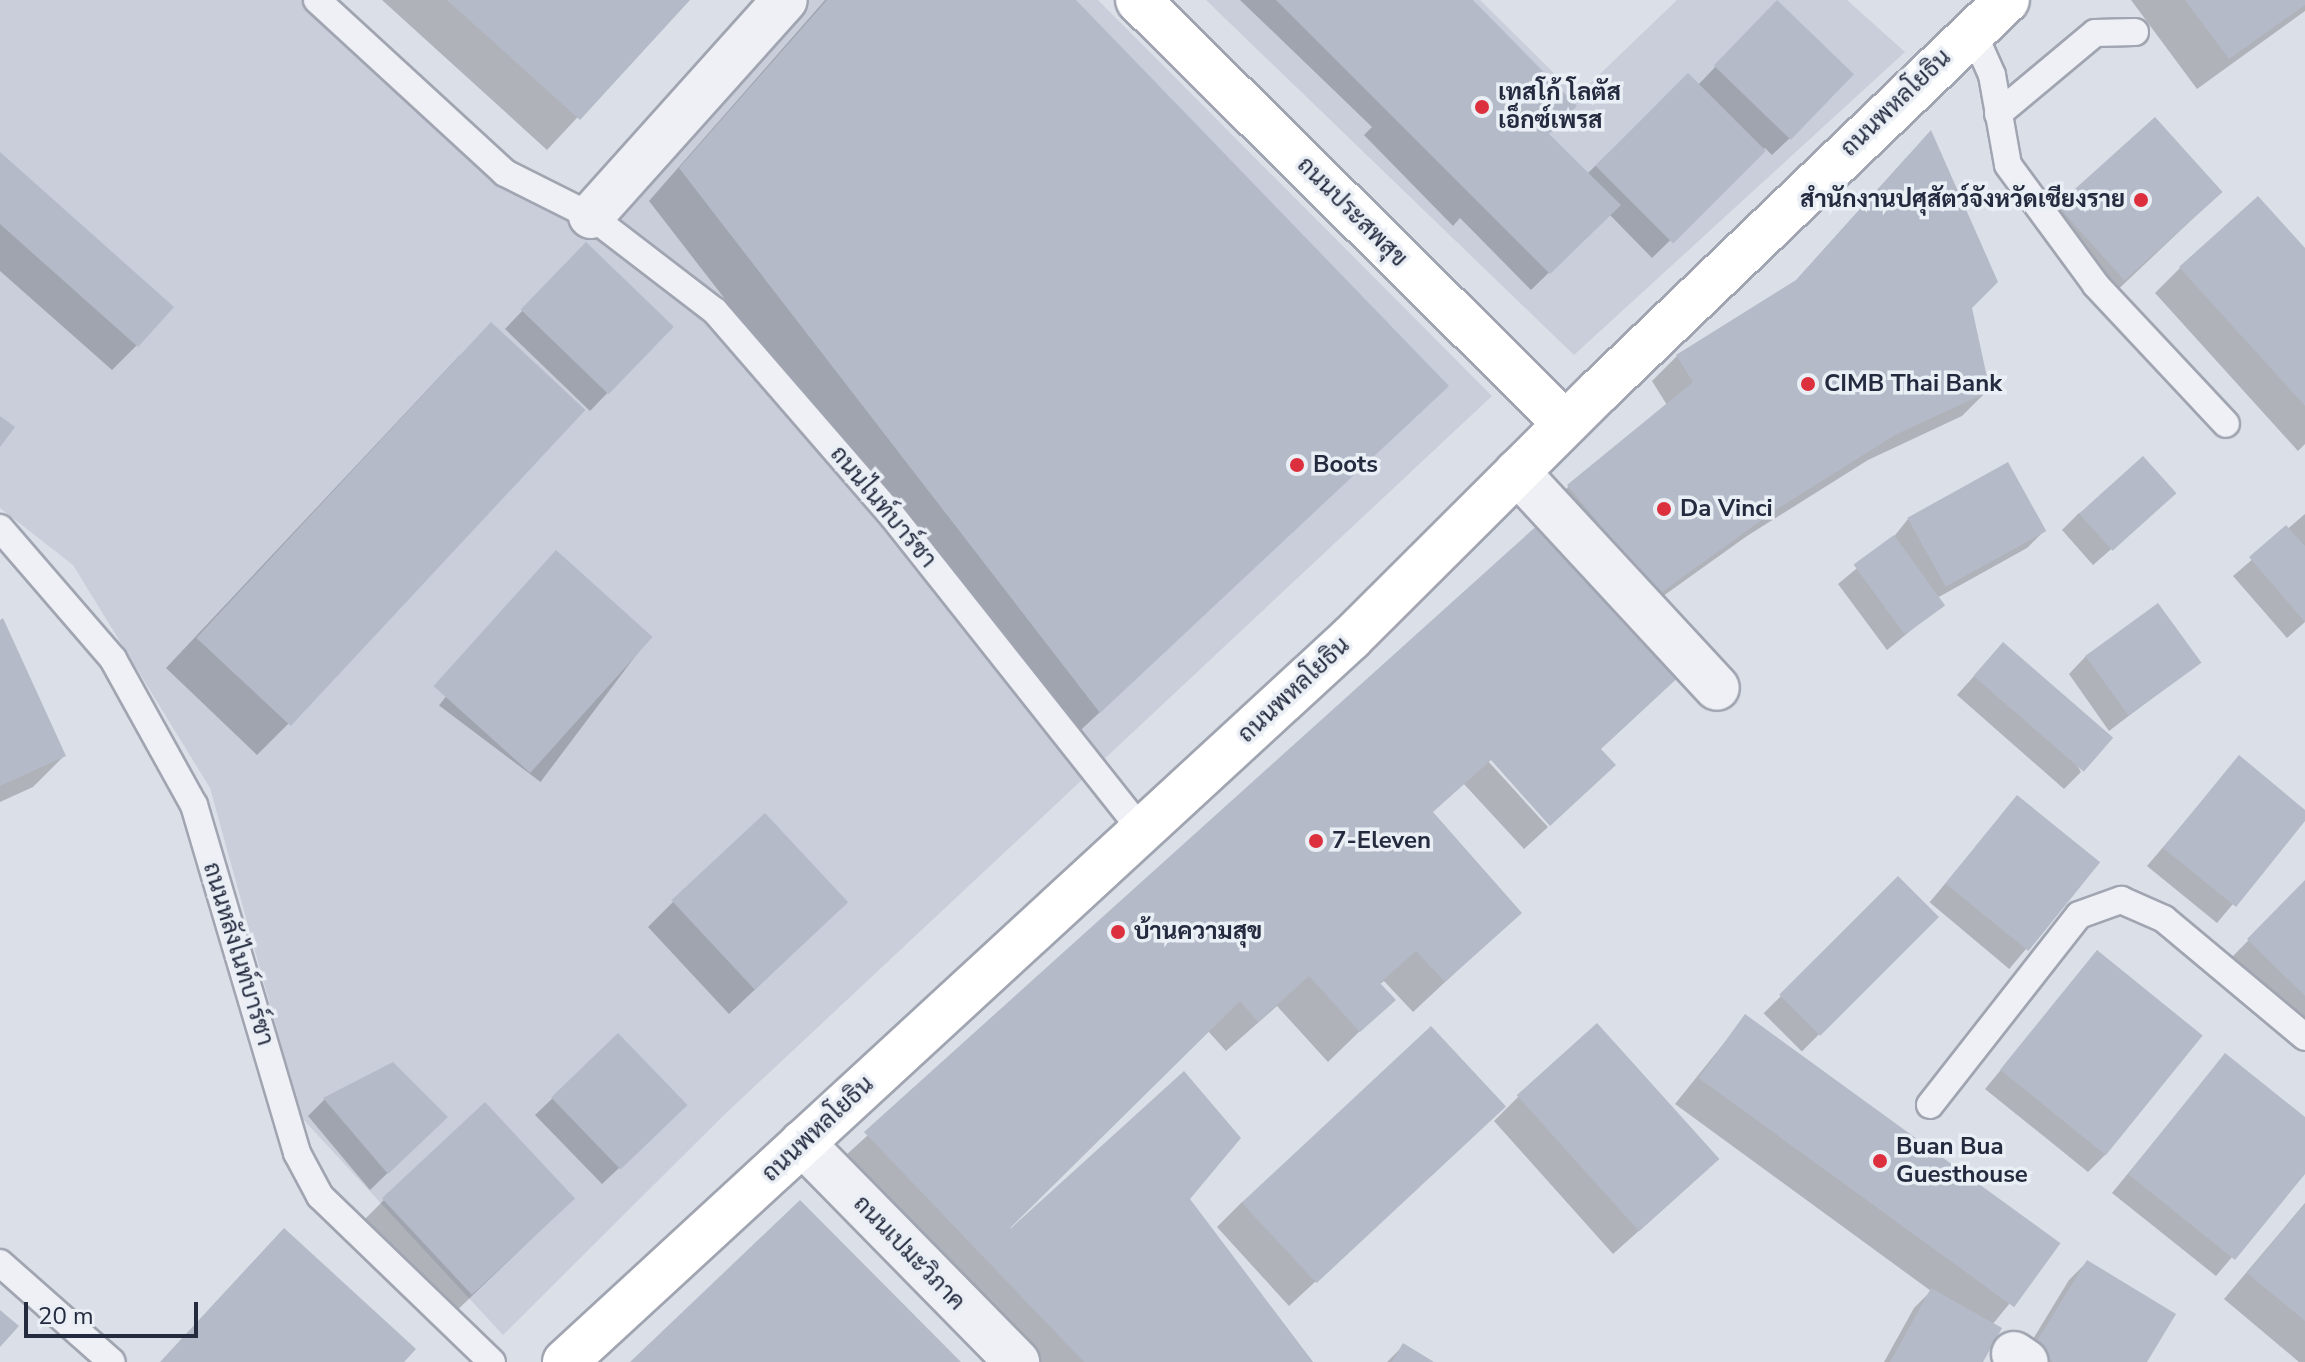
<!DOCTYPE html>
<html>
<head>
<meta charset="utf-8">
<style>
  body { margin:0 }
  #map { position:relative; width:2305px; height:1362px; overflow:hidden; background:#dbdfe7; font-family:"Nunito Sans",Sarabun,sans-serif }
  div>[style] { position:absolute }
  [style*='--x'] { left:calc(var(--x)*1px); top:calc(var(--y)*1px); width:calc(var(--w)*1px); rotate:calc(var(--a)*1deg) }
  .built>* { inset:0; background:#c9ceda }
  .shadow>* { inset:0; background:#0003; transform-origin:0 0 }
  .building>* { inset:0; background:#b5bac8; transform-origin:0 0 }
  .roads { filter:drop-shadow(2px 0 #a0a5b1) drop-shadow(-2px 0 #a0a5b1) drop-shadow(0 2px #a0a5b1) drop-shadow(0 -2px #a0a5b1) }
  .lane>* { height:26px; margin:-13px; padding:0 13px; transform-origin:13px; border-radius:13px; background:#eef0f5 }
  .street>* { height:44px; margin:-22px; padding:0 22px; transform-origin:22px; border-radius:22px; background:#eef0f5 }
  .secondary>* { height:44px; margin:-22px; padding:0 22px; transform-origin:22px; border-radius:22px; background:#fff }
  .dots>* { width:22px; height:22px; translate:-50% -50%; box-sizing:border-box; border:4px solid #eaeef5; border-radius:50% }
  span { translate:-50% -50%; white-space:nowrap; text-align:center; line-height:1.15; -webkit-text-stroke:7px #eaeef5; paint-order:stroke }
  .poi-label { font-size:24px; color:#242b3f; font-weight:700 }
  .left { translate:0 -50%; text-align:left }
  .right { translate:-100% -50%; text-align:right }
  .street-label { font-size:24px; color:#242b3f }
  .scale { position:absolute; left:24px; top:1302px; width:174px; height:36px; box-sizing:border-box; border:4px solid #242b3f; border-top:0; padding-left:10px; font-size:24px; line-height:28px; white-space:nowrap; color:#242b3f; -webkit-text-stroke:6px #eaeef5; paint-order:stroke }
</style>
</head>
<body>
<div id="map">
  <div class="built">
    <i style="clip-path:polygon(0 0,332px 0,577px 229px,807px 0,1098px 0,1492px 396px,723px 1116px,503px 1335px,301px 1117px,210px 788px,73px 565px,0 508px)"></i>
    <i style="clip-path:polygon(1206px 0,1480px 0,1577px 96px,1677px 0,1847px 0,1905px 52px,1574px 355px)"></i>
  </div>
  <div class="shadow">
    <i style="clip-path:polygon(382px 0,687px 0,547px 150px)"></i>
    <i style="clip-path:polygon(825px 0,1073px 0,1415px 417px,1068px 742px,649px 201px)"></i>
    <i style="clip-path:polygon(1240px 0,1470px 0,1535px 145px,1587px 174px,1688px 76px,1698px 85px,1760px 20px,1790px 138px,1772px 155px,1765px 148px,1652px 258px,1609px 214px,1531px 290px,1460px 218px,1453px 226px,1364px 135px,1372px 127px)"></i>
    <i style="clip-path:polygon(2131px 0,2305px 0,2305px 11px,2197px 89px)"></i>
    <i style="clip-path:polygon(0 155px,137px 345px,112px 370px,0 271px)"></i>
    <i style="clip-path:polygon(1906px 158px,1970px 308px,1988px 390px,1962px 416px,1868px 460px,1747px 536px,1631px 619px,1490px 757px,1487px 760px,1548px 827px,1524px 849px,1463px 783px,1430px 814px,1519px 913px,1413px 1012px,1384px 981px,1379px 985px,1393px 999px,1328px 1062px,1277px 1006px,1226px 1051px,1208px 1031px,1007px 1229px,1187px 1199px,1313px 1362px,1020px 1362px,835px 1165px,1542px 524px,1543px 512px,1568px 487px,1667px 405px,1652px 381px,1677px 356px,1792px 285px)"></i>
    <i style="clip-path:polygon(2203px 209px,2108px 299px,2043px 227px,2061px 210px)"></i>
    <i style="clip-path:polygon(2305px 251px,2305px 444px,2298px 451px,2155px 293px,2180px 268px)"></i>
    <i style="clip-path:polygon(569px 262px,671px 327px,590px 411px,505px 329px)"></i>
    <i style="clip-path:polygon(460px 355px,288px 724px,257px 755px,166px 668px)"></i>
    <i style="clip-path:polygon(2156px 510px,2093px 565px,2062px 530px,2079px 513px)"></i>
    <i style="clip-path:polygon(2305px 514px,2305px 622px,2287px 638px,2233px 576px)"></i>
    <i style="clip-path:polygon(1908px 519px,2044px 531px,2027px 548px,1937px 598px,1942px 605px,1887px 650px,1838px 584px,1892px 539px)"></i>
    <i style="left:548px;top:561px;width:127px;height:181px;rotate:37deg"></i>
    <i style="clip-path:polygon(0 622px,64px 756px,33px 787px,0 802px)"></i>
    <i style="clip-path:polygon(2003px 644px,2081px 772px,2064px 789px,1957px 695px)"></i>
    <i style="clip-path:polygon(2086px 656px,2198px 663px,2109px 731px,2069px 674px)"></i>
    <i style="clip-path:polygon(2239px 758px,2305px 812px,2305px 818px,2217px 923px,2147px 866px)"></i>
    <i style="left:2017px;top:798px;width:104px;height:136px;rotate:40deg"></i>
    <i style="left:1898px;top:879px;width:54px;height:190px;rotate:45deg"></i>
    <i style="clip-path:polygon(2305px 883px,2305px 1030px,2231px 958px)"></i>
    <i style="clip-path:polygon(673px 902px,820px 928px,729px 1014px,648px 927px)"></i>
    <i style="clip-path:polygon(2098px 953px,2106px 1154px,2088px 1172px,1985px 1089px)"></i>
    <i style="clip-path:polygon(1745px 1017px,2058px 1244px,1992px 1325px,1981px 1362px,1884px 1362px,1914px 1308px,1931px 1291px,1675px 1104px)"></i>
    <i style="clip-path:polygon(618px 1036px,667px 1123px,602px 1184px,535px 1115px)"></i>
    <i style="clip-path:polygon(2225px 1055px,2305px 1119px,2305px 1171px,2216px 1276px,2112px 1193px)"></i>
    <i style="clip-path:polygon(1519px 1096px,1691px 1184px,1613px 1254px,1494px 1121px)"></i>
    <i style="clip-path:polygon(325px 1099px,428px 1134px,370px 1190px,308px 1116px)"></i>
    <i style="clip-path:polygon(1478px 1131px,1289px 1306px,1217px 1227px,1242px 1202px)"></i>
    <i style="clip-path:polygon(384px 1200px,548px 1223px,448px 1319px,359px 1225px)"></i>
    <i style="clip-path:polygon(2305px 1203px,2305px 1362px,2299px 1362px,2224px 1299px)"></i>
    <i style="clip-path:polygon(2087px 1262px,2145px 1362px,2019px 1362px,2069px 1280px)"></i>
    <i style="clip-path:polygon(1403px 1346px,1430px 1362px,1387px 1362px)"></i>
  </div>
  <div class="building">
    <i style="clip-path:polygon(447px 0,690px 0,580px 120px)"></i>
    <i style="clip-path:polygon(827px 0,1076px 0,1449px 386px,1100px 713px,679px 168px)"></i>
    <i style="clip-path:polygon(1276px 0,1473px 0,1577px 106px,1549px 134px,1621px 205px,1550px 274px)"></i>
    <i style="left:1777px;top:0;width:107px;height:91px;rotate:44deg"></i>
    <i style="clip-path:polygon(2185px 0,2305px 0,2305px 5px,2229px 59px)"></i>
    <i style="left:1688px;top:73px;width:110px;height:131px;rotate:45deg"></i>
    <i style="left:2155px;top:117px;width:101px;height:132px;rotate:48deg"></i>
    <i style="clip-path:polygon(1931px 130px,1998px 282px,1972px 308px,1990px 391px,1895px 435px,1774px 511px,1658px 595px,1567px 485px,1693px 382px,1676px 355px,1796px 280px)"></i>
    <i style="clip-path:polygon(0 152px,174px 307px,138px 347px,0 224px)"></i>
    <i style="clip-path:polygon(2258px 196px,2305px 248px,2305px 406px,2179px 267px)"></i>
    <i style="left:586px;top:242px;width:122px;height:94px;rotate:44deg"></i>
    <i style="left:491px;top:322px;width:129px;height:432px;rotate:43deg"></i>
    <i style="clip-path:polygon(0 416px,15px 427px,0 447px)"></i>
    <i style="left:2143px;top:456px;width:50px;height:86px;rotate:48deg"></i>
    <i style="left:2008px;top:462px;width:79px;height:115px;rotate:61deg"></i>
    <i style="clip-path:polygon(1542px 521px,1684px 672px,1601px 749px,1616px 765px,1550px 826px,1491px 760px,1433px 812px,1522px 913px,1445px 982px,1416px 951px,1380px 983px,1396px 1000px,1360px 1032px,1309px 976px,1258px 1022px,1240px 1001px,999px 1239px,1184px 1071px,1241px 1138px,1190px 1199px,1313px 1362px,1084px 1362px,864px 1132px)"></i>
    <i style="clip-path:polygon(2286px 525px,2305px 546px,2305px 622px,2249px 557px)"></i>
    <i style="left:1894px;top:535px;width:87px;height:50px;rotate:54deg"></i>
    <i style="left:556px;top:550px;width:130px;height:183px;rotate:42deg"></i>
    <i style="left:2158px;top:603px;width:74px;height:90px;rotate:54deg"></i>
    <i style="clip-path:polygon(3px 618px,66px 756px,0 786px,0 620px)"></i>
    <i style="left:2003px;top:642px;width:146px;height:45px;rotate:41deg"></i>
    <i style="clip-path:polygon(2239px 755px,2305px 810px,2305px 821px,2236px 907px,2163px 848px)"></i>
    <i style="left:2017px;top:795px;width:107px;height:114px;rotate:39deg"></i>
    <i style="left:765px;top:813px;width:122px;height:128px;rotate:47deg"></i>
    <i style="left:1898px;top:876px;width:58px;height:168px;rotate:45deg"></i>
    <i style="clip-path:polygon(2305px 880px,2305px 996px,2247px 939px)"></i>
    <i style="left:2097px;top:950px;width:136px;height:154px;rotate:39deg"></i>
    <i style="left:1745px;top:1014px;width:390px;height:79px;rotate:36deg"></i>
    <i style="left:1597px;top:1023px;width:183px;height:108px;rotate:48deg"></i>
    <i style="left:1431px;top:1026px;width:110px;height:259px;rotate:47deg"></i>
    <i style="left:618px;top:1033px;width:100px;height:93px;rotate:46deg"></i>
    <i style="clip-path:polygon(2225px 1053px,2305px 1117px,2305px 1174px,2235px 1260px,2128px 1174px)"></i>
    <i style="clip-path:polygon(393px 1062px,448px 1117px,388px 1174px,323px 1098px)"></i>
    <i style="left:485px;top:1102px;width:132px;height:141px;rotate:47deg"></i>
    <i style="clip-path:polygon(800px 1200px,961px 1362px,630px 1362px)"></i>
    <i style="clip-path:polygon(2305px 1204px,2305px 1321px,2247px 1273px)"></i>
    <i style="clip-path:polygon(284px 1228px,416px 1349px,404px 1362px,160px 1362px)"></i>
    <i style="clip-path:polygon(2087px 1260px,2176px 1314px,2147px 1362px,2053px 1362px,2032px 1349px)"></i>
    <i style="clip-path:polygon(1931px 1288px,2002px 1328px,1983px 1362px,1890px 1362px)"></i>
    <i style="clip-path:polygon(0 1310px,19px 1326px,0 1347px)"></i>
    <i style="clip-path:polygon(1403px 1343px,1434px 1362px,1392px 1362px)"></i>
  </div>
  <div class="roads">
    <div class="lane">
      <i style="--x:317;--y:0;--w:255;--a:42.6"></i>
      <i style="--x:505;--y:173;--w:96;--a:26.6"></i>
      <i style="--x:591;--y:216;--w:156;--a:37.5"></i>
      <i style="--x:715;--y:311;--w:269;--a:49.1"></i>
      <i style="--x:891;--y:514;--w:404;--a:51.6"></i>
      <i style="--x:1972;--y:30;--w:49;--a:66"></i>
      <i style="--x:1992;--y:75;--w:91;--a:79.9"></i>
      <i style="--x:2008;--y:165;--w:149;--a:53.7"></i>
      <i style="--x:2096;--y:285;--w:190;--a:46.9"></i>
      <i style="--x:1998;--y:114;--w:126;--a:-39.9"></i>
      <i style="--x:2095;--y:33;--w:40;--a:-1.4"></i>
      <i style="--x:0;--y:528;--w:173;--a:49.2"></i>
      <i style="--x:113;--y:659;--w:167;--a:61"></i>
      <i style="--x:194;--y:805;--w:363;--a:73.5"></i>
      <i style="--x:297;--y:1153;--w:49;--a:61.9"></i>
      <i style="--x:320;--y:1196;--w:239;--a:44"></i>
      <i style="--x:1930;--y:1105;--w:241;--a:-51.9"></i>
      <i style="--x:2079;--y:915;--w:45;--a:-19.7"></i>
      <i style="--x:2121;--y:900;--w:47;--a:23.8"></i>
      <i style="--x:2164;--y:919;--w:184;--a:39.9"></i>
      <i style="--x:0;--y:1263;--w:149;--a:41.5"></i>
    </div>
    <div class="street">
      <i style="--x:591;--y:216;--w:290;--a:-48.1"></i>
      <i style="--x:1517;--y:472;--w:294;--a:47.2"></i>
      <i style="--x:802;--y:1143;--w:307;--a:45.5"></i>
      <i style="--x:2014;--y:1354;--w:14;--a:34"></i>
    </div>
    <div class="secondary">
      <i style="--x:1138;--y:0;--w:602;--a:44.73"></i>
      <i style="--x:565;--y:1362;--w:1069;--a:-42.65"></i>
      <i style="--x:1351;--y:638;--w:350;--a:-44.9"></i>
      <i style="--x:1599;--y:391;--w:565;--a:-43.78"></i>
    </div>
  </div>
  <div class="dots">
    <i style="left:1482px;top:107px;background:#dc303e"></i>
    <i style="left:2141px;top:200px;background:#dc303e"></i>
    <i style="left:1808px;top:384px;background:#dc303e"></i>
    <i style="left:1297px;top:465px;background:#dc303e"></i>
    <i style="left:1664px;top:509px;background:#dc303e"></i>
    <i style="left:1316px;top:841px;background:#dc303e"></i>
    <i style="left:1118px;top:932px;background:#dc303e"></i>
    <i style="left:1880px;top:1161px;background:#dc303e"></i>
  </div>
  <div class="poi-label">
    <span class="left" style="left:1498px;top:107px">เทสโก้ โลตัส<br>เอ็กซ์เพรส</span>
    <span class="right" style="left:2125px;top:200px">สำนักงานปศุสัตว์จังหวัดเชียงราย</span>
    <span class="left" style="left:1824px;top:384px">CIMB Thai Bank</span>
    <span class="left" style="left:1313px;top:465px">Boots</span>
    <span class="left" style="left:1680px;top:509px">Da Vinci</span>
    <span class="left" style="left:1332px;top:841px">7-Eleven</span>
    <span class="left" style="left:1134px;top:932px">บ้านความสุข</span>
    <span class="left" style="left:1896px;top:1161px">Buan Bua<br>Guesthouse</span>
  </div>
  <div class="street-label">
    <span style="left:1896px;top:103px;rotate:-44deg">ถนนพหลโยธิน</span>
    <span style="left:1352px;top:212px;rotate:45deg">ถนนประสพสุข</span>
    <span style="left:883px;top:507px;rotate:50deg">ถนนไนท์บาร์ซา</span>
    <span style="left:1294px;top:690px;rotate:-43deg">ถนนพหลโยธิน</span>
    <span style="left:238px;top:954px;rotate:73deg">ถนนหลังไนท์บาร์ซา</span>
    <span style="left:818px;top:1129px;rotate:-43deg">ถนนพหลโยธิน</span>
    <span style="left:909px;top:1253px;rotate:46deg">ถนนเปมะวิภาค</span>
  </div>
  <div class="scale">20 m</div>
</div>
</body>
</html>
